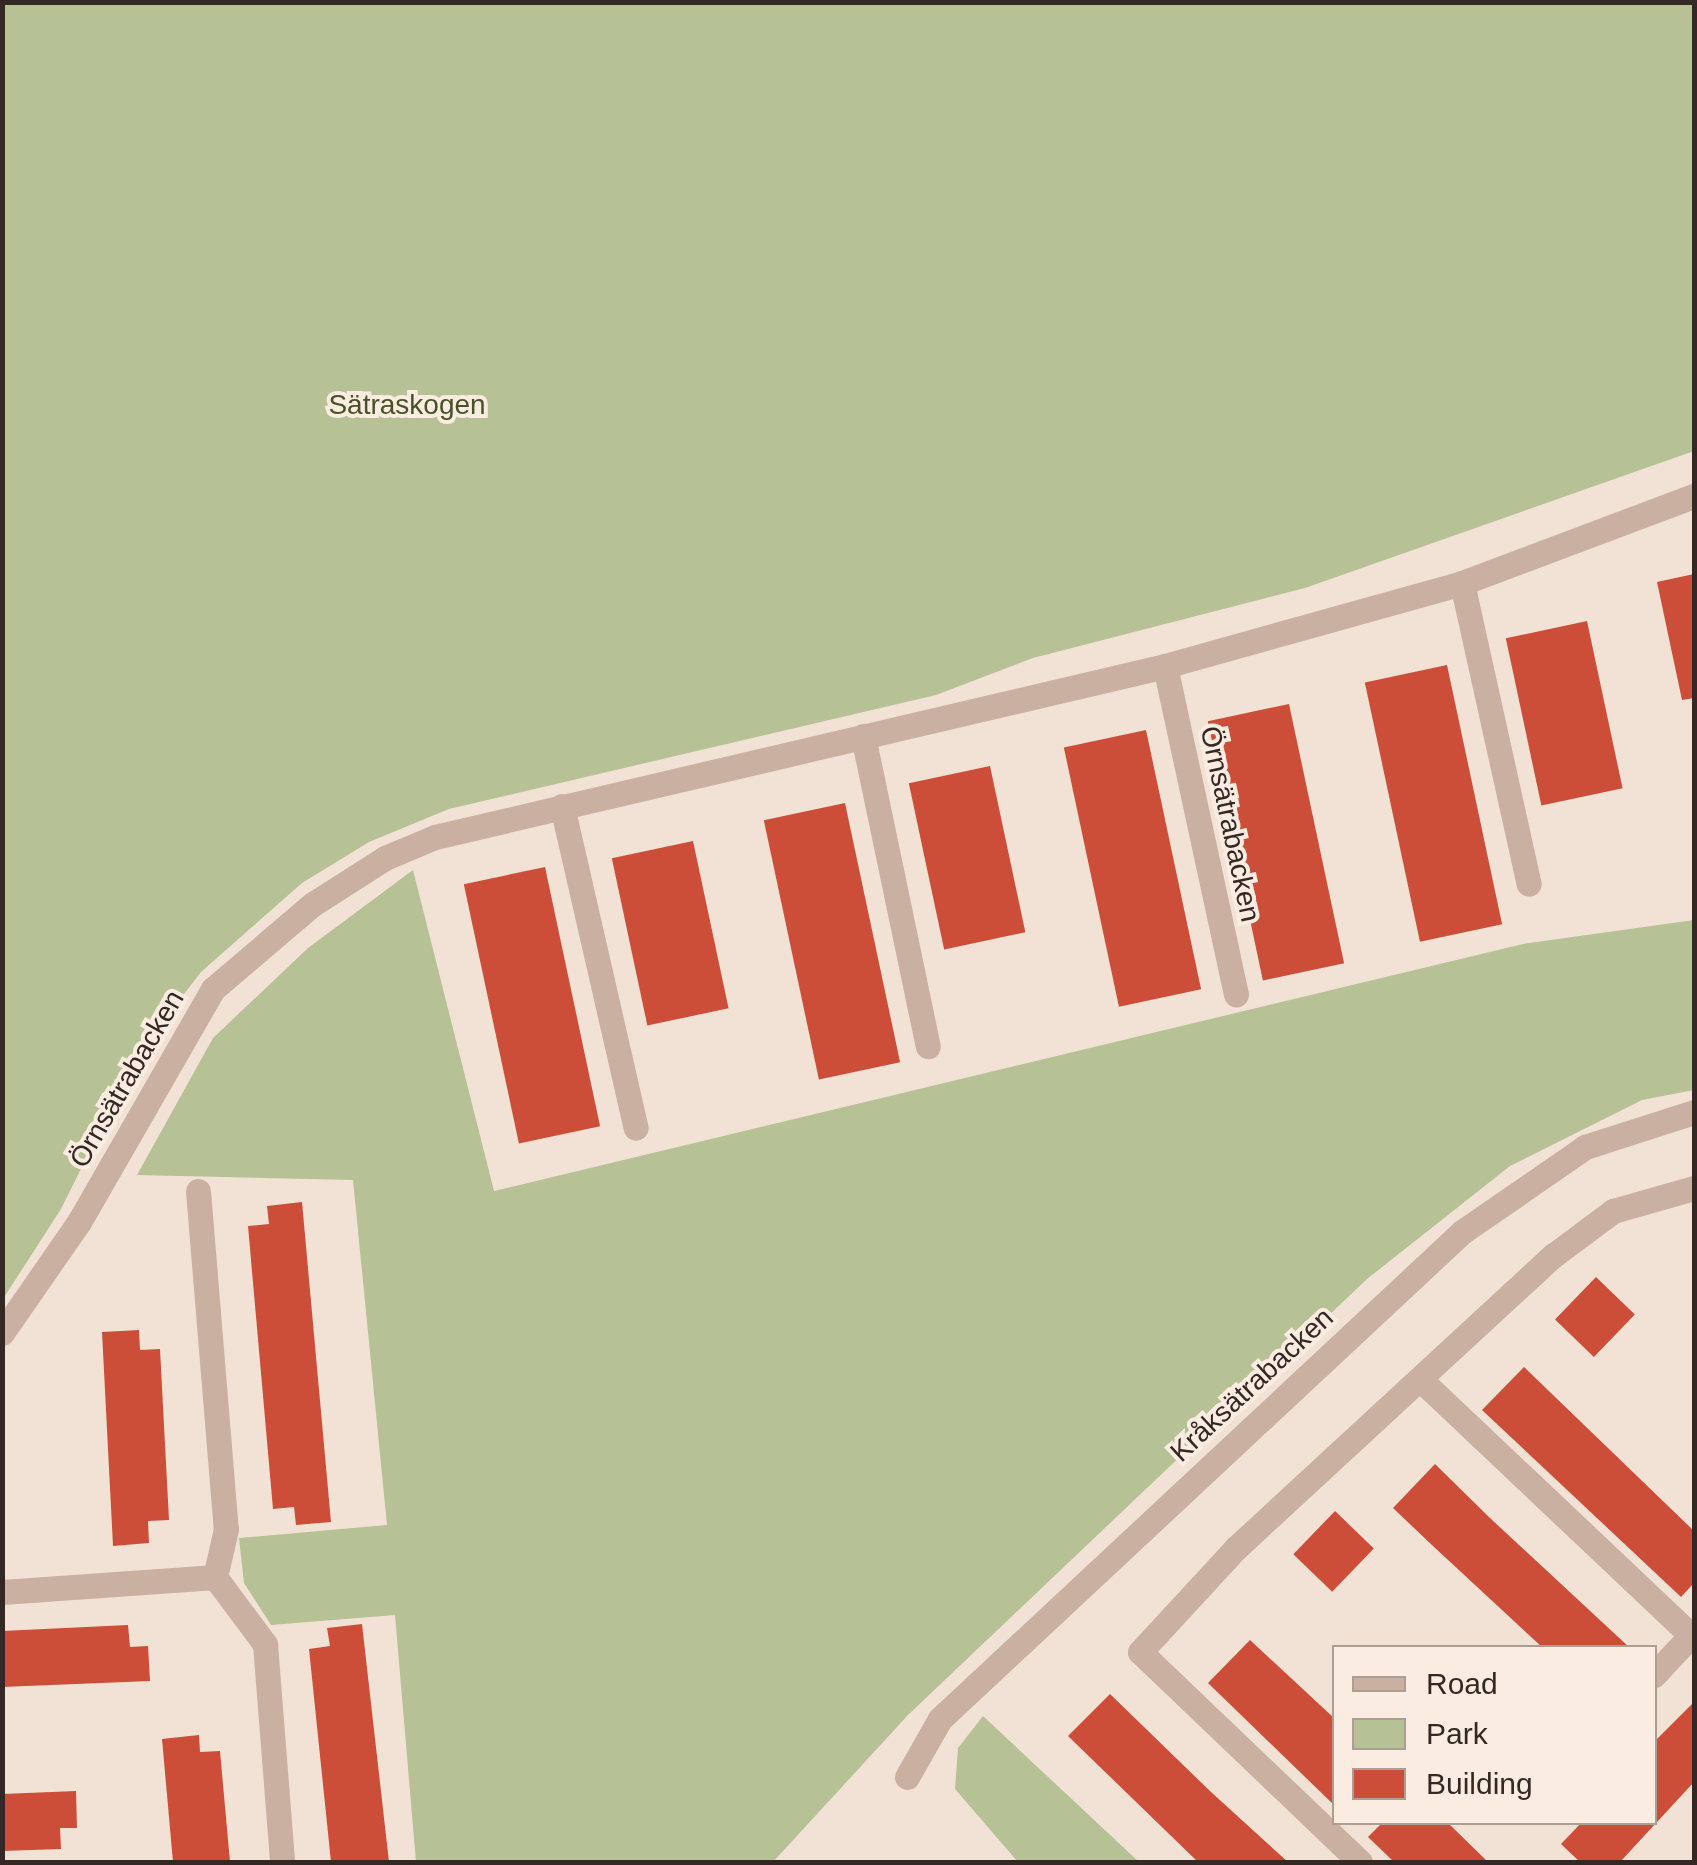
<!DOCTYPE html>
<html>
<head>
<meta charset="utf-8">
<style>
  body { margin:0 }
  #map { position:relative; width:1697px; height:1865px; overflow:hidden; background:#f2e2d5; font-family:Arial,sans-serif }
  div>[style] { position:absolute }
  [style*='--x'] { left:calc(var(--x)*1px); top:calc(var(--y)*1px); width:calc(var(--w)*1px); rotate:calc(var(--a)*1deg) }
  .green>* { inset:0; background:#b6c195 }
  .building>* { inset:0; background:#cd4e38; transform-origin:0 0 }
  .minor>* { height:25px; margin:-12.5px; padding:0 12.5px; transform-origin:12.5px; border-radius:12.5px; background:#cab0a1 }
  span { translate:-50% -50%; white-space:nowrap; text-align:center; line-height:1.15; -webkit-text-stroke:8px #faece1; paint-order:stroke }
  .park-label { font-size:28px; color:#475327 }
  .street-label { font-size:28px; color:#342824 }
  .frame { position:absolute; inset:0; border:5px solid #342824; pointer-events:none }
  .legend { position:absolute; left:1332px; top:1645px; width:325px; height:180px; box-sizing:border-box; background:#faece1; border:2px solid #ab9e95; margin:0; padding:12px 18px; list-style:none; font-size:30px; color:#342824 }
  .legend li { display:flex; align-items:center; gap:20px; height:50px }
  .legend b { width:50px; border:2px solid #ab9e95 }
</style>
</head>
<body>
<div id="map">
  <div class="green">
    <i style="clip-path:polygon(3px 2px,1694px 3px,1694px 451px,1305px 588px,1033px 658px,936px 695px,449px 809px,369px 842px,302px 883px,201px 972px,138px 1054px,61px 1209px,3px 1299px)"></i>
    <i style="clip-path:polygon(413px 870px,494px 1191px,1523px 944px,1694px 920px,1694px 1090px,1642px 1100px,1510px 1166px,1367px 1279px,908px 1715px,773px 1862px,416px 1862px,395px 1615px,271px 1625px,244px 1583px,239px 1538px,387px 1525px,353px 1180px,137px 1175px,213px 1038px,308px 948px)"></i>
    <i style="clip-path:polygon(983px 1716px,1139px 1862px,1018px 1862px,955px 1789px,958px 1748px)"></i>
  </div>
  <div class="building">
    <i style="clip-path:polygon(1694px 574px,1694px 698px,1682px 700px,1657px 582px)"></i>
    <i style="left:1587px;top:621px;width:171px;height:83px;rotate:78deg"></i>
    <i style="left:1447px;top:665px;width:265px;height:84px;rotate:78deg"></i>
    <i style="left:1289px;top:704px;width:265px;height:83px;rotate:78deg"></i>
    <i style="left:1146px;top:730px;width:265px;height:84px;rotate:78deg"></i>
    <i style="left:990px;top:766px;width:170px;height:83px;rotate:78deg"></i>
    <i style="left:845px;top:803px;width:265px;height:83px;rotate:78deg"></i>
    <i style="left:693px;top:841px;width:171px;height:83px;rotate:78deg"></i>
    <i style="left:545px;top:867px;width:265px;height:83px;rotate:78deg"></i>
    <i style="clip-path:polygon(302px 1202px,331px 1522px,296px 1525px,294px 1507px,273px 1509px,248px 1226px,269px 1224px,267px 1206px)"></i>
    <i style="left:1596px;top:1277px;width:54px;height:59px;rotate:44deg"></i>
    <i style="clip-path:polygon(139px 1330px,140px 1350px,160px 1349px,169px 1520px,148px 1521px,149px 1543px,113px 1546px,102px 1332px)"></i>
    <i style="clip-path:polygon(1524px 1367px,1694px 1531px,1694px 1583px,1681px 1597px,1482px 1410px)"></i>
    <i style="clip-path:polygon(1435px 1464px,1490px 1518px,1630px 1648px,1543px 1648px,1433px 1546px,1393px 1508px)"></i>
    <i style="left:1335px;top:1511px;width:54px;height:60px;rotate:44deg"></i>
    <i style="clip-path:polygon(362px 1624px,389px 1862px,331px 1862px,309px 1649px,330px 1646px,327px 1628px)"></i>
    <i style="clip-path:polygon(128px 1625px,130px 1647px,148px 1646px,150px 1681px,2px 1687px,2px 1631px)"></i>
    <i style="clip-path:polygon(1250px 1640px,1334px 1718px,1334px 1805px,1208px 1683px)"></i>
    <i style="clip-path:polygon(1110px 1694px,1211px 1792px,1288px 1862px,1198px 1862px,1068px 1736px)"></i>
    <i style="clip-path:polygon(1694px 1702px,1694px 1782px,1620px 1862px,1580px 1862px,1561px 1844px,1582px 1822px,1654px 1822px,1654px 1742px)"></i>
    <i style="clip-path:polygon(199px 1735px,200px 1752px,220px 1751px,230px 1862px,173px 1862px,162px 1739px)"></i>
    <i style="clip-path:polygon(76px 1791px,77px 1828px,60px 1828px,61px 1849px,2px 1851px,2px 1794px)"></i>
    <i style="clip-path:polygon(1383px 1822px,1447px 1822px,1488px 1862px,1394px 1862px,1368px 1837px)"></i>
  </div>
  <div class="minor">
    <i style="--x:1462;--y:583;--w:308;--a:77.5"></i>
    <i style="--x:1165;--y:666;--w:336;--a:77.8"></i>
    <i style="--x:863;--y:736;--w:317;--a:78.2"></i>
    <i style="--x:562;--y:806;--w:330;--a:77.1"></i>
    <i style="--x:198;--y:1191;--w:339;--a:85.3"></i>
    <i style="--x:226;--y:1529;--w:49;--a:102.9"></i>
    <i style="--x:2;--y:1333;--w:135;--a:-55.3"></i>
    <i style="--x:79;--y:1222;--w:269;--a:-60.1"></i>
    <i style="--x:213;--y:989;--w:131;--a:-40.4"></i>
    <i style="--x:313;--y:904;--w:85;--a:-32.6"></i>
    <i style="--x:385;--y:858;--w:54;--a:-22.8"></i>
    <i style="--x:435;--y:837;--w:750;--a:-13.18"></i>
    <i style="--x:1165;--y:666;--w:308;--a:-15.6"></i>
    <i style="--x:1462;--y:583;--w:248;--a:-20.6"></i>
    <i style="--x:1422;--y:1381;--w:370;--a:43.4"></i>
    <i style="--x:2;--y:1592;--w:214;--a:-4"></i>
    <i style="--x:215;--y:1577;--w:84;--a:53.3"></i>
    <i style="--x:265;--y:1644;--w:219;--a:85.5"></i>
    <i style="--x:1654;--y:1675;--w:59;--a:-47.1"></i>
    <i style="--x:907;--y:1777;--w:67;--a:-60.4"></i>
    <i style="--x:940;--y:1719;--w:714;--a:-43.01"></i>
    <i style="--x:1462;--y:1232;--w:150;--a:-34.6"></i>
    <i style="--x:1585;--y:1147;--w:114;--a:-17.8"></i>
    <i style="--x:1360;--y:1862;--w:304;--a:-136.3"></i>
    <i style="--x:1140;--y:1652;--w:142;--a:-47.3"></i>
    <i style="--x:1236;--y:1548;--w:432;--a:-42.7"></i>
    <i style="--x:1554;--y:1255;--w:74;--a:-36.7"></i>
    <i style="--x:1613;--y:1211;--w:84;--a:-15.9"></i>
  </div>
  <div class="park-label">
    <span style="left:407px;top:405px">Sätraskogen</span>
  </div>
  <div class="street-label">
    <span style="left:1230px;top:824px;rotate:78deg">Örnsätrabacken</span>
    <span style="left:127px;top:1079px;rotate:-60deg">Örnsätrabacken</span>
    <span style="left:1252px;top:1385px;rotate:-43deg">Kråksätrabacken</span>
  </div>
  <div class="frame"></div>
  <ul class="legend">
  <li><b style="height:12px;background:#cab0a1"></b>Road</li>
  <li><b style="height:28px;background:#b6c195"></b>Park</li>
  <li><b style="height:28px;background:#cd4e38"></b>Building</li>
  </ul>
</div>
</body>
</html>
